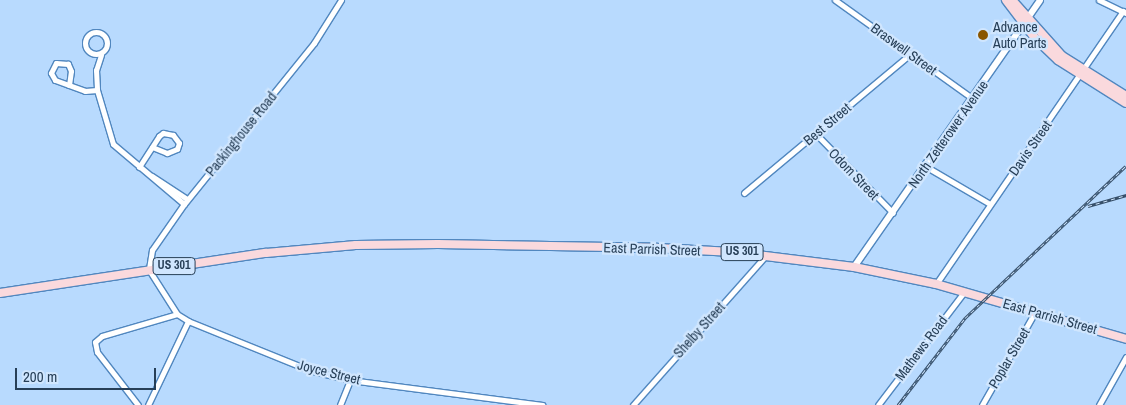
<!DOCTYPE html>
<html>
<head>
<meta charset="utf-8">
<style>
  body { margin:0 }
  #map { position:relative; width:1126px; height:405px; overflow:hidden; background:#b8dafe; font-family:"Archivo Narrow",sans-serif }
  div>[style] { position:absolute }
  [style*='--x'] { left:calc(var(--x)*1px); top:calc(var(--y)*1px); width:calc(var(--w)*1px); rotate:calc(var(--a)*1deg) }
  .roads { filter:drop-shadow(1px 0 #5187bf) drop-shadow(-1px 0 #5187bf) drop-shadow(0 1px #5187bf) drop-shadow(0 -1px #5187bf) }
  .minor>* { height:5px; margin:-2.5px; padding:0 2.5px; transform-origin:2.5px; border-radius:2.5px; background:#fff }
  .minor>.ring { margin:-2.5px; padding:0; box-sizing:content-box; background:none; border:5px solid #fff; border-radius:50% }
  .tertiary>* { height:6px; margin:-3px; padding:0 3px; transform-origin:3px; border-radius:3px; background:#fff }
  .primary>* { height:8px; margin:-4px; padding:0 4px; transform-origin:4px; border-radius:4px; background:#fad9dd }
  .rail>* { height:3px; margin-top:-1.5px; transform-origin:0; background:repeating-linear-gradient(90deg,#d0e6fe 0 4px,#364f69 0 8px); box-sizing:border-box; border-block:1px solid #364f69 }
  .dots>* { width:14px; height:14px; translate:-50% -50%; box-sizing:border-box; border:2px solid #d0e6fe; border-radius:50% }
  span { translate:-50% -50%; white-space:nowrap; text-align:center; line-height:1.15; -webkit-text-stroke:4.5px #d0e6fe; paint-order:stroke }
  .shield-label span { padding:1px 4px; background:#d0e6fe; border:1px solid; border-radius:4px; -webkit-text-stroke-width:0 }
  .shield-label { font-size:12px; color:#273f57; font-weight:700 }
  .poi-label { font-size:14px; color:#273f57 }
  .left { translate:0 -50%; text-align:left }
  .street-label { font-size:14px; color:#273f57 }
  .scale { position:absolute; left:15px; top:368px; width:141px; height:22px; box-sizing:border-box; border:2px solid #273f57; border-top:0; padding-left:6px; font-size:15px; line-height:18px; white-space:nowrap; color:#273f57; -webkit-text-stroke:4px #d0e6fe; paint-order:stroke }
</style>
</head>
<body>
<div id="map">
  <div class="roads">
    <div class="minor">
      <i style="--x:341;--y:0;--w:51;--a:122.1"></i>
      <i style="--x:314;--y:43;--w:207;--a:128.9"></i>
      <i style="--x:184;--y:204;--w:56;--a:124.8"></i>
      <i style="--x:152;--y:250;--w:20;--a:99"></i>
      <i style="--x:149;--y:270;--w:52;--a:57.5"></i>
      <i style="--x:177;--y:314;--w:13;--a:32"></i>
      <i style="--x:188;--y:321;--w:131;--a:22"></i>
      <i style="--x:309;--y:370;--w:42;--a:13.7"></i>
      <i style="--x:350;--y:380;--w:194;--a:7.4"></i>
      <i style="--x:835;--y:0;--w:168;--a:35.6"></i>
      <i style="--x:1099;--y:0;--w:30;--a:26"></i>
      <i class="ring" style="left:85px;top:32px;width:17px;height:17px"></i>
      <i style="--x:101;--y:55;--w:16;--a:108"></i>
      <i style="--x:96;--y:70;--w:20;--a:87"></i>
      <i style="--x:97;--y:90;--w:56;--a:73.5"></i>
      <i style="--x:113;--y:144;--w:93;--a:40.2"></i>
      <i style="--x:69;--y:85;--w:14;--a:-82"></i>
      <i style="--x:71;--y:71;--w:8;--a:-113"></i>
      <i style="--x:68;--y:64;--w:12;--a:-175"></i>
      <i style="--x:56;--y:63;--w:11;--a:117"></i>
      <i style="--x:51;--y:73;--w:8;--a:60"></i>
      <i style="--x:55;--y:80;--w:32;--a:20"></i>
      <i style="--x:85;--y:91;--w:12;--a:-5"></i>
      <i style="--x:816;--y:134;--w:110;--a:45.7"></i>
      <i style="--x:925;--y:166;--w:75;--a:30.3"></i>
      <i style="--x:139;--y:167;--w:37;--a:-57"></i>
      <i style="--x:159;--y:136;--w:5;--a:-37"></i>
      <i style="--x:163;--y:133;--w:10;--a:11"></i>
      <i style="--x:173;--y:135;--w:10;--a:53"></i>
      <i style="--x:179;--y:143;--w:6;--a:108"></i>
      <i style="--x:177;--y:149;--w:11;--a:158"></i>
      <i style="--x:167;--y:153;--w:16;--a:-158"></i>
      <i style="--x:152;--y:176;--w:42;--a:33.3"></i>
      <i style="--x:744;--y:193;--w:217;--a:-39.9"></i>
      <i style="--x:936;--y:284;--w:331;--a:-55.6"></i>
      <i style="--x:138;--y:405;--w:67;--a:-127.7"></i>
      <i style="--x:97;--y:352;--w:10;--a:-101"></i>
      <i style="--x:95;--y:342;--w:9;--a:-41"></i>
      <i style="--x:102;--y:336;--w:78;--a:-16.3"></i>
      <i style="--x:148;--y:405;--w:93;--a:-64.5"></i>
      <i style="--x:340;--y:405;--w:27;--a:-68"></i>
      <i style="--x:633;--y:405;--w:200;--a:-48.4"></i>
      <i style="--x:878;--y:405;--w:142;--a:-52.7"></i>
      <i style="--x:982;--y:405;--w:107;--a:-60.3"></i>
      <i style="--x:1099;--y:405;--w:55;--a:-60.6"></i>
    </div>
    <div class="tertiary">
      <i style="--x:854;--y:267;--w:325;--a:-55.1"></i>
    </div>
    <div class="primary">
      <i style="--x:1006;--y:0;--w:46;--a:52.9"></i>
      <i style="--x:1034;--y:37;--w:33;--a:44"></i>
      <i style="--x:1058;--y:60;--w:80;--a:32.3"></i>
      <i style="--x:1012;--y:0;--w:75;--a:48.2"></i>
      <i style="--x:1062;--y:56;--w:75;--a:32"></i>
      <i style="--x:0;--y:293;--w:269;--a:-8.6"></i>
      <i style="--x:266;--y:253;--w:90;--a:-5.1"></i>
      <i style="--x:356;--y:245;--w:82;--a:-0.7"></i>
      <i style="--x:438;--y:244;--w:219;--a:1"></i>
      <i style="--x:657;--y:248;--w:76;--a:3"></i>
      <i style="--x:733;--y:252;--w:122;--a:7.1"></i>
      <i style="--x:854;--y:267;--w:84;--a:11.7"></i>
      <i style="--x:936;--y:284;--w:198;--a:16.1"></i>
    </div>
  </div>
  <div class="rail">
    <i style="--x:1088;--y:206;--w:40;--a:-16"></i>
    <i style="--x:898;--y:405;--w:110;--a:-52.4"></i>
    <i style="--x:965;--y:318;--w:221;--a:-43.4"></i>
  </div>
  <div class="dots">
    <i style="left:983px;top:35px;background:#895600"></i>
  </div>
  <div class="shield-label">
    <span style="left:742px;top:252px">US 301</span>
    <span style="left:174px;top:266px">US 301</span>
  </div>
  <div class="poi-label">
    <span class="left" style="left:993px;top:35px">Advance<br>Auto Parts</span>
  </div>
  <div class="street-label">
    <span style="left:904px;top:49px;rotate:36deg">Braswell Street</span>
    <span style="left:827px;top:124px;rotate:-40deg">Best Street</span>
    <span style="left:241px;top:134px;rotate:-51deg">Packinghouse Road</span>
    <span style="left:948px;top:134px;rotate:-55deg">North Zetterower Avenue</span>
    <span style="left:1030px;top:148px;rotate:-55deg">Davis Street</span>
    <span style="left:854px;top:174px;rotate:46deg">Odom Street</span>
    <span style="left:652px;top:249px;rotate:2deg">East Parrish Street</span>
    <span style="left:1050px;top:316px;rotate:16deg">East Parrish Street</span>
    <span style="left:699px;top:330px;rotate:-48deg">Shelby Street</span>
    <span style="left:921px;top:348px;rotate:-53deg">Mathews Road</span>
    <span style="left:1009px;top:358px;rotate:-60deg">Poplar Street</span>
    <span style="left:329px;top:372px;rotate:14deg">Joyce Street</span>
  </div>
  <div class="scale">200 m</div>
</div>
</body>
</html>
